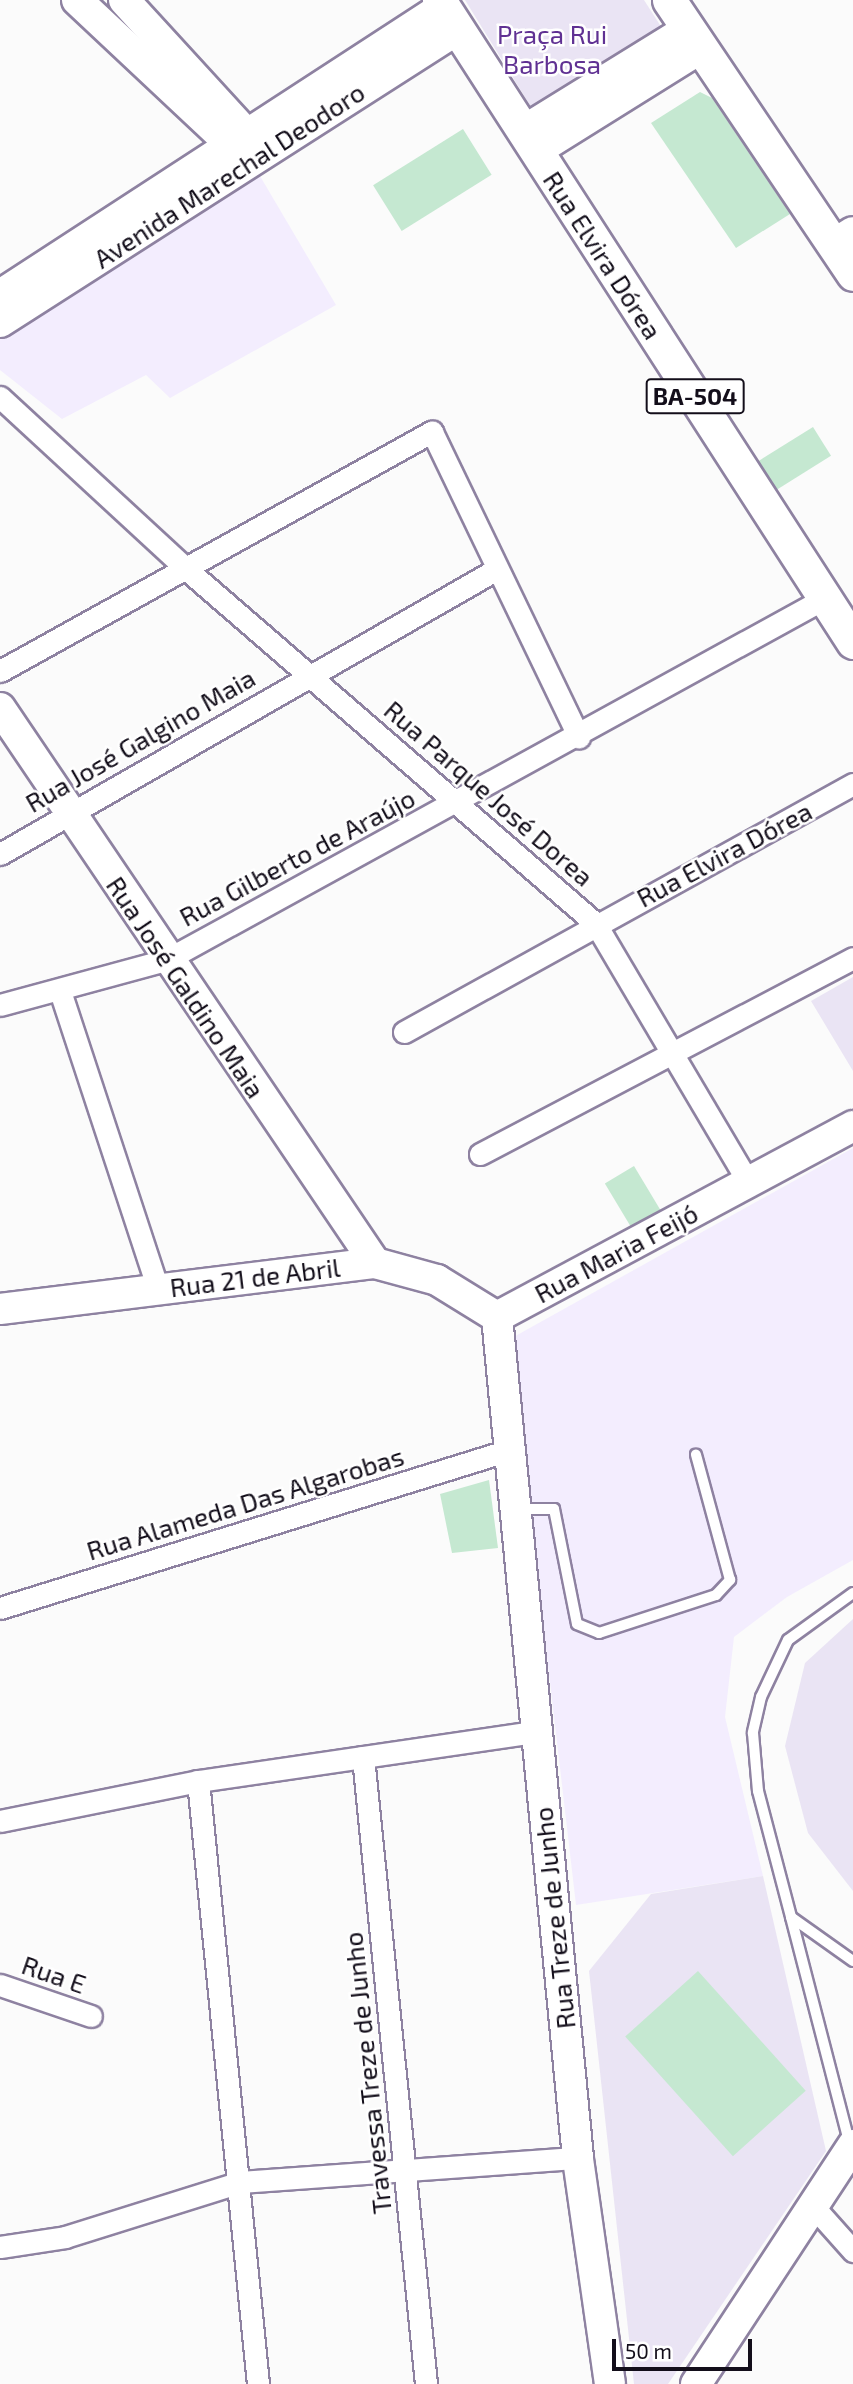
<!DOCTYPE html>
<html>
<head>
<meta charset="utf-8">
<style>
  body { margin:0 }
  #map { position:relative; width:853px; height:2384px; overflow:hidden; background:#fbfbfb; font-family:"Exo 2",sans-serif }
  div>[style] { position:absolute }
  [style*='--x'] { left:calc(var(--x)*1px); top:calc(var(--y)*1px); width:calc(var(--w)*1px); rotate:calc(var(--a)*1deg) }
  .built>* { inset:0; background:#f3edfe }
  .green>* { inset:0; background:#eae4f4 }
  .building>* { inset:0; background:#c5e8d1; transform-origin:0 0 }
  .roads { filter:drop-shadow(2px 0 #8e82a1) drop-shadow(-2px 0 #8e82a1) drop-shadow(0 2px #8e82a1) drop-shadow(0 -2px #8e82a1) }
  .lane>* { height:10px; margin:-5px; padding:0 5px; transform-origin:5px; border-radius:5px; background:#fff }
  .street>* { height:21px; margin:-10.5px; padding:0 10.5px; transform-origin:10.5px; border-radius:10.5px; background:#fff }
  .secondary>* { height:30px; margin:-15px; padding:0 15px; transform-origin:15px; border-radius:15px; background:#fff }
  .primary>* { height:33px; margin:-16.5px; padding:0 16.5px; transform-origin:16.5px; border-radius:16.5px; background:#fff }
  span { translate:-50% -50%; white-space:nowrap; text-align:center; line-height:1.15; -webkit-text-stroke:5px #fff; paint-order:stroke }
  .shield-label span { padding:2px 5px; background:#fff; border:2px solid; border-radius:5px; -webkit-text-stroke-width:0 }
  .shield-label { font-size:24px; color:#130e1a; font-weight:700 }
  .park-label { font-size:26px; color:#603193 }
  .street-label { font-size:26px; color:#130e1a }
  .scale { position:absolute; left:612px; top:2339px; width:140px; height:32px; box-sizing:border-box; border:4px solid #130e1a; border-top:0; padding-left:9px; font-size:21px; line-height:24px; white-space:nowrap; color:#130e1a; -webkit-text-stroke:5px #fff; paint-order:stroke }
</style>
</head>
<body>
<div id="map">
  <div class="built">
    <i style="clip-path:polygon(260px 176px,336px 305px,170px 398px,146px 375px,62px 419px,0 370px,0 339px)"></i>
    <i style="clip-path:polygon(853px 1148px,853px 1560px,787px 1597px,734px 1637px,725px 1717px,763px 1876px,576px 1905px,510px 1339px)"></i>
  </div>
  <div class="green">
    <i style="clip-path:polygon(465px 0,644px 0,667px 36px,536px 115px)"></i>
    <i style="clip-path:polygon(853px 977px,853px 1071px,811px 1001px)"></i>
    <i style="clip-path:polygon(853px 1619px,853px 1891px,808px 1833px,785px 1746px,805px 1663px)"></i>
    <i style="clip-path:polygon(763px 1876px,826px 2151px,668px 2384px,634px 2384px,589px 1971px,651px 1894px)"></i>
  </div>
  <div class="building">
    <i style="clip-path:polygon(700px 92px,712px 98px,790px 214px,736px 248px,651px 123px)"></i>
    <i style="left:463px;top:129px;width:54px;height:106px;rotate:58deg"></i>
    <i style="left:813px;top:427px;width:34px;height:64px;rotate:58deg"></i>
    <i style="left:634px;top:1166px;width:51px;height:34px;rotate:59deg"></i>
    <i style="clip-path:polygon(489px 1480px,498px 1548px,452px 1553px,440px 1494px)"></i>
    <i style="left:698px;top:1971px;width:161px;height:98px;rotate:48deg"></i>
  </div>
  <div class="roads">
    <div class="lane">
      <i style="--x:518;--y:1509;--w:36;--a:0"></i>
      <i style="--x:554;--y:1509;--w:117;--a:78.7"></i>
      <i style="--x:577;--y:1624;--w:24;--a:22"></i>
      <i style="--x:599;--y:1633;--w:123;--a:-18"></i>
      <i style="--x:716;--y:1595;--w:21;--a:-47"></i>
      <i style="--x:730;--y:1580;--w:130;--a:-105.2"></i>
      <i style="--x:853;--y:1593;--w:80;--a:144.1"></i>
      <i style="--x:788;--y:1640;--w:63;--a:115.3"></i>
      <i style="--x:761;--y:1697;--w:37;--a:103"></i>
      <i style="--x:753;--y:1733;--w:58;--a:85.1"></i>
      <i style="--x:758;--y:1791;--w:130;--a:75.3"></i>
      <i style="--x:791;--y:1917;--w:76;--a:35.4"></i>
      <i style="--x:791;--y:1917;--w:236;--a:75.5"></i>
    </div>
    <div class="street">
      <i style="--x:0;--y:397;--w:252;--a:42.7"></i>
      <i style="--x:185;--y:568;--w:542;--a:40.89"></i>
      <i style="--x:595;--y:923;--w:301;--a:59.4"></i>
      <i style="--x:0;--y:671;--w:494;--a:-29"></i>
      <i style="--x:432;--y:432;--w:339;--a:64.3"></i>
      <i style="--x:0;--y:854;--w:573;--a:-29.83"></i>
      <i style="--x:60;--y:991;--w:314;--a:71.8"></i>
      <i style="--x:0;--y:1005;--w:172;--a:-15.2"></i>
      <i style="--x:166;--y:960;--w:752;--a:-28.78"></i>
      <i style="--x:404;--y:1032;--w:513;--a:-28.91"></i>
      <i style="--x:480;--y:1154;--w:421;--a:-27.7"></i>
      <i style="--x:0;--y:1608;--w:530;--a:-17.24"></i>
      <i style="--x:363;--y:1757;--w:630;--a:84.26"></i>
      <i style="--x:198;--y:1781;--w:606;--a:84.32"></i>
      <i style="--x:0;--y:1821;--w:202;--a:-11.4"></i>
      <i style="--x:198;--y:1781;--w:341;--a:-8.3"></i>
      <i style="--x:0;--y:1985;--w:96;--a:18.8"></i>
      <i style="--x:812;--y:2205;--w:62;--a:48.3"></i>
      <i style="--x:0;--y:2247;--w:66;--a:-8.7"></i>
      <i style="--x:65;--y:2237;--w:183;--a:-17.4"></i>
      <i style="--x:240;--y:2182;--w:339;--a:-4.1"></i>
    </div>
    <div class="secondary">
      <i style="--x:77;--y:0;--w:231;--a:43.2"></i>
      <i style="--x:124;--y:0;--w:182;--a:47.5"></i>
      <i style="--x:523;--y:131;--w:194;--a:-31.7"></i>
      <i style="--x:536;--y:151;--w:195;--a:-32"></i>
      <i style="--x:834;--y:244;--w:22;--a:-32"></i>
      <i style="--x:0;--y:295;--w:528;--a:-33.03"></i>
      <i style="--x:0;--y:322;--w:544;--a:-32.61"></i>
      <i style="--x:0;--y:708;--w:670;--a:55.95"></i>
      <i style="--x:0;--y:1309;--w:378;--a:-7"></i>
      <i style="--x:375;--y:1263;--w:64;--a:15.3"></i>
      <i style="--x:437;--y:1280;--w:70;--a:31.7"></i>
      <i style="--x:610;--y:2384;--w:228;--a:-98.1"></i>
      <i style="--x:578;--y:2158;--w:845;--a:-95.5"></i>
      <i style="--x:497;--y:1317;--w:404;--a:-28.2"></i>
      <i style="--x:696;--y:2384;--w:286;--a:-56.7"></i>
    </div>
    <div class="primary">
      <i style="--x:439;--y:0;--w:764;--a:57.18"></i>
      <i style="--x:669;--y:0;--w:330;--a:56.1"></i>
    </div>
  </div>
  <div class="shield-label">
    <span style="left:695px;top:396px">BA-504</span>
  </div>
  <div class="park-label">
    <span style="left:552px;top:49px">Praça Rui<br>Barbosa</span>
  </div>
  <div class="street-label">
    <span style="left:229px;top:175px;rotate:-33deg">Avenida Marechal Deodoro</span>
    <span style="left:603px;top:255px;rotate:57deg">Rua Elvira Dórea</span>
    <span style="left:140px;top:740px;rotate:-30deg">Rua José Galgino Maia</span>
    <span style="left:489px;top:793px;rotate:41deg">Rua Parque José Dorea</span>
    <span style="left:724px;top:854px;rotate:-28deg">Rua Elvira Dórea</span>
    <span style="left:297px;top:857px;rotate:-28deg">Rua Gilberto de Araújo</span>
    <span style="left:186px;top:987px;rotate:56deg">Rua José Galdino Maia</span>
    <span style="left:616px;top:1253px;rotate:-28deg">Rua Maria Feijó</span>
    <span style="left:255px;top:1277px;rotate:-7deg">Rua 21 de Abril</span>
    <span style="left:245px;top:1503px;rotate:-17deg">Rua Alameda Das Algarobas</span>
    <span style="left:554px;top:1918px;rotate:-96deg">Rua Treze de Junho</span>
    <span style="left:54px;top:1974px;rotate:19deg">Rua E</span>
    <span style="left:367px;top:2073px;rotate:-96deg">Travessa Treze de Junho</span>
  </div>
  <div class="scale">50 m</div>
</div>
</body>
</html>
